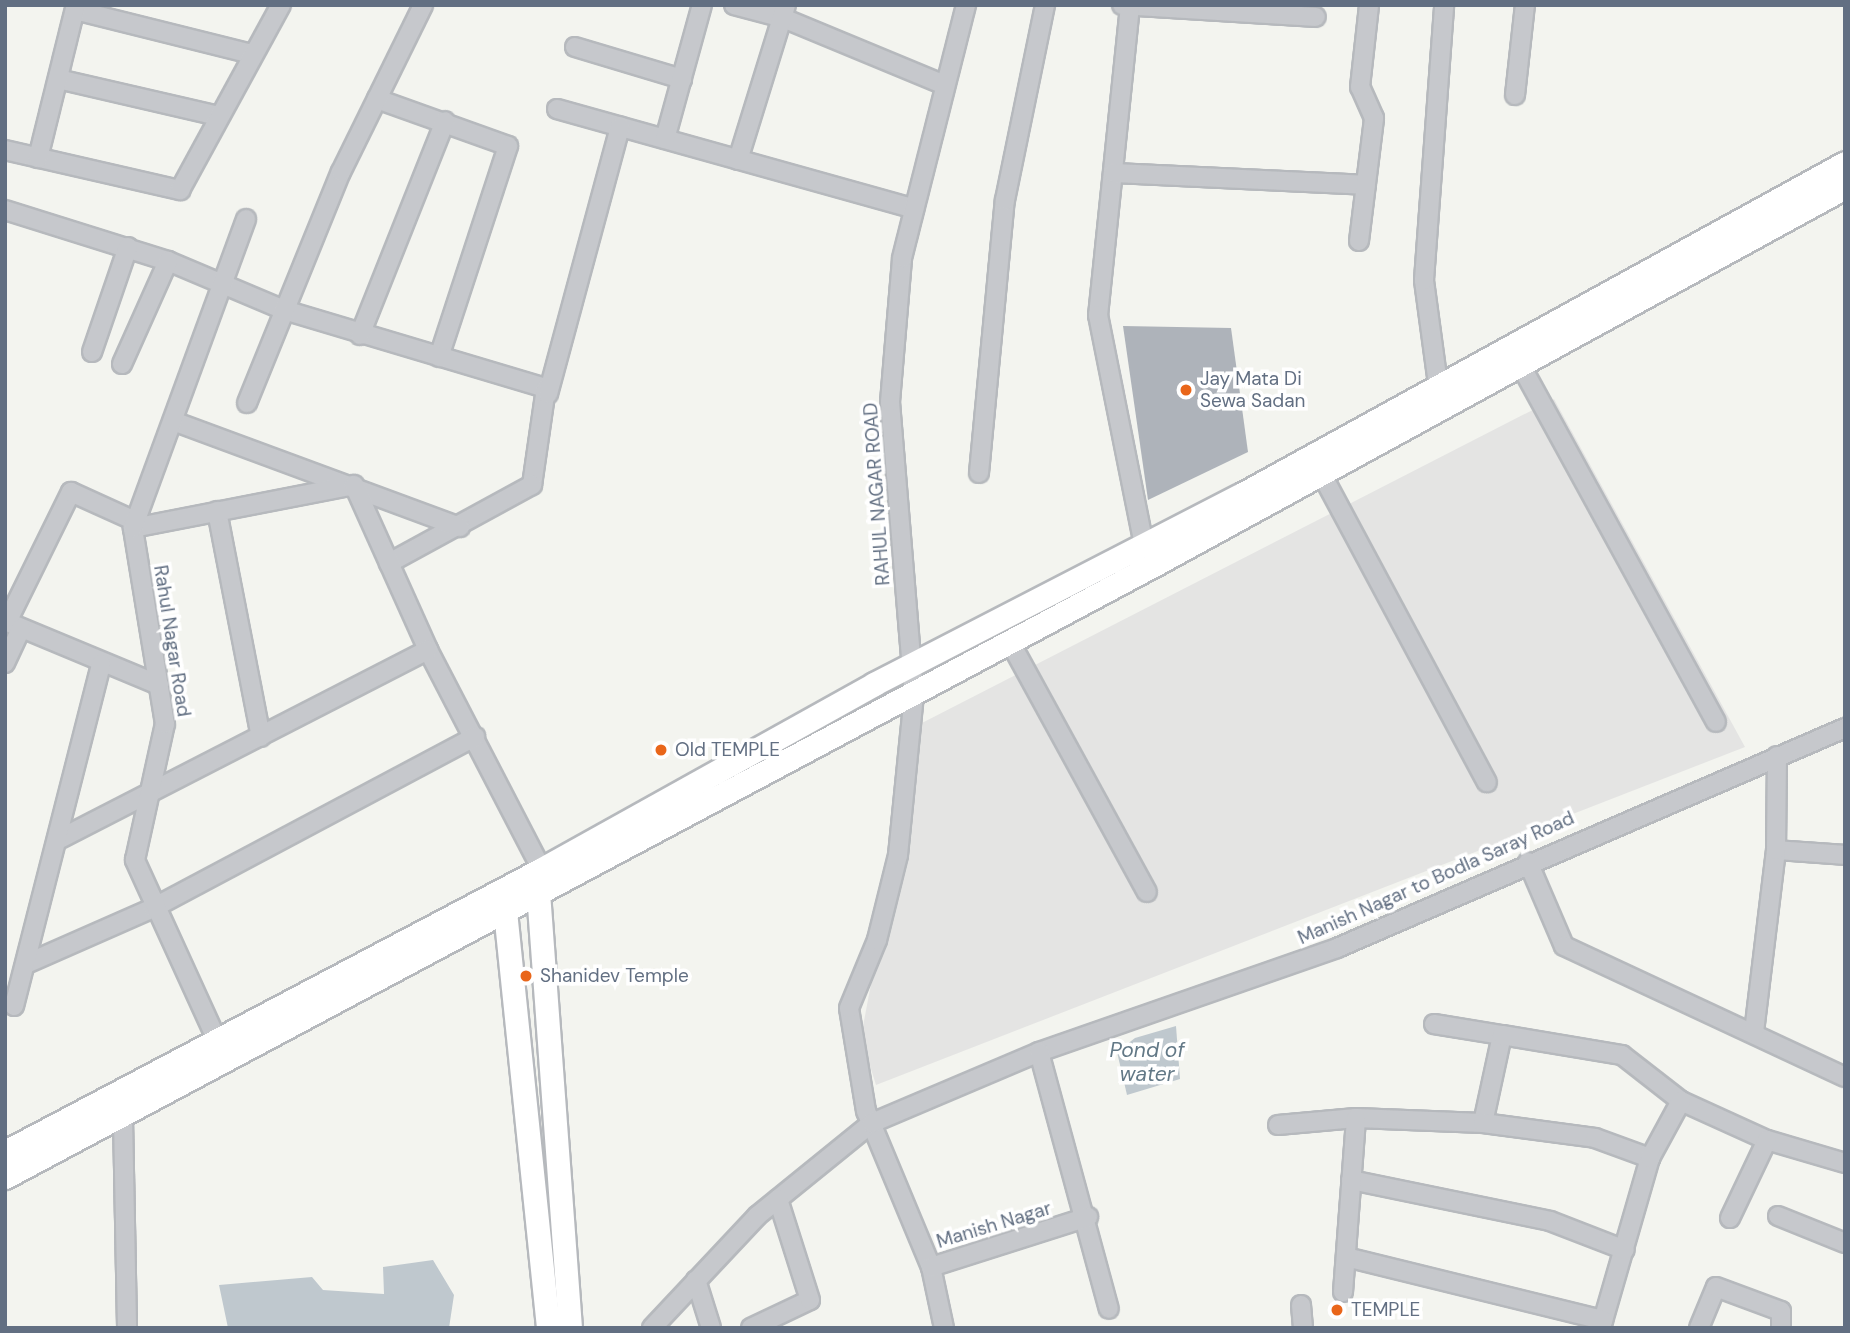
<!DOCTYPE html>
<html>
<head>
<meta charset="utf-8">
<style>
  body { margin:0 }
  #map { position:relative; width:1850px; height:1333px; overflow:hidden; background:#f3f4ef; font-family:"DM Sans",sans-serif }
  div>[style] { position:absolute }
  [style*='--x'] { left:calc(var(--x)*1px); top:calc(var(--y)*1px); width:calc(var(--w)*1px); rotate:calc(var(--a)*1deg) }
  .built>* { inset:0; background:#e4e4e3 }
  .water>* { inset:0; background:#bfc8ce }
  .building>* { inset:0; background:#aeb3ba }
  .roads { filter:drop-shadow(2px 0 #b6b9bd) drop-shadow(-2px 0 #b6b9bd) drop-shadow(0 2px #b6b9bd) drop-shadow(0 -2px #b6b9bd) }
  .minor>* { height:18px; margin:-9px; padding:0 9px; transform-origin:9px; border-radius:9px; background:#c6c8cc }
  .major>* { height:23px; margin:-11.5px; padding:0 11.5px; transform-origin:11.5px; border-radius:11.5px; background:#fff }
  .dots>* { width:19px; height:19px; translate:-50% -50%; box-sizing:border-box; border:4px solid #fff; border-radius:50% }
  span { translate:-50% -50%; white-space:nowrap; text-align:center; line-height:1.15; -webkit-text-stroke:7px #fff; paint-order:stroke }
  .poi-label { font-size:19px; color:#626f82 }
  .left { translate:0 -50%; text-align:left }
  .street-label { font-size:19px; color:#626f82 }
  .water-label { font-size:21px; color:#627886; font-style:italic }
  .frame { position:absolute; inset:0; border:7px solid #626f82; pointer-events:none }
</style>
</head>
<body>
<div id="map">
  <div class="built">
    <i style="clip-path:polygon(1554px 399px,1745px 747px,876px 1085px,861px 1037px,920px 724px)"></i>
  </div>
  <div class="water">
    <i style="clip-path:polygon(1176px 1026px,1180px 1079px,1127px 1095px,1117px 1052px,1135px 1038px)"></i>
    <i style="clip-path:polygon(433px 1260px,454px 1295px,449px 1328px,228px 1328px,219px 1285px,312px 1277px,323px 1290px,384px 1294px,383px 1267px)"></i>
  </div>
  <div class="building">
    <i style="clip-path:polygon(1123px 326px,1231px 328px,1248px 452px,1148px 500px)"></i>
  </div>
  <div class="roads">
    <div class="minor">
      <i style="--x:734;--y:5;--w:51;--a:14.9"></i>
      <i style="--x:783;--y:18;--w:175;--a:22.5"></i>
      <i style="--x:1122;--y:5;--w:194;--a:3.5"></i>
      <i style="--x:1130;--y:6;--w:311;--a:95.9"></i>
      <i style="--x:1098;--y:315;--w:235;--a:78.7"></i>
      <i style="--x:75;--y:10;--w:182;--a:14"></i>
      <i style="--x:575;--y:47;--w:112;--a:16.7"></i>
      <i style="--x:58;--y:79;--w:164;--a:13"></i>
      <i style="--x:1515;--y:95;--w:91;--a:-83.7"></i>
      <i style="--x:377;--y:99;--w:139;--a:19.7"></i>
      <i style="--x:508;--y:146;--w:222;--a:108.1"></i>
      <i style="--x:557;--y:109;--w:371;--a:15.6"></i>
      <i style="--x:665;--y:139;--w:139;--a:-74.6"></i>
      <i style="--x:5;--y:150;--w:180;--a:12.9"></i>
      <i style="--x:180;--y:190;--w:211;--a:-61.4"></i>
      <i style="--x:38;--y:158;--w:158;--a:-76.1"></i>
      <i style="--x:738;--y:160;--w:162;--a:-72.8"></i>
      <i style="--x:1113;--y:173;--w:253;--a:2.7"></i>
      <i style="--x:5;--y:210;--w:171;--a:17.4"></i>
      <i style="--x:168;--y:261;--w:126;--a:22.9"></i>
      <i style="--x:284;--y:310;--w:273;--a:16.6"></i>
      <i style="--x:546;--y:388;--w:98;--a:98.2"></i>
      <i style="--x:532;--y:485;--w:163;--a:151.4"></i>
      <i style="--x:1359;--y:241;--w:124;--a:-83"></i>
      <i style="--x:1374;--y:118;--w:34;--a:-114"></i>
      <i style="--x:1360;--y:87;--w:82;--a:-83.7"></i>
      <i style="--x:360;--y:335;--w:230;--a:-68.3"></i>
      <i style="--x:92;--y:352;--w:111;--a:-71.1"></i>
      <i style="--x:122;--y:364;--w:113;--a:-65.9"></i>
      <i style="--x:1520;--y:364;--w:408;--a:61.3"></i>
      <i style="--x:548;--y:394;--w:277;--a:-74.9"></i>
      <i style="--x:1440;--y:399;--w:120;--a:-97.7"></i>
      <i style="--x:1424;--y:280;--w:276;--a:-85.8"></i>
      <i style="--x:247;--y:403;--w:249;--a:-67.9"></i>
      <i style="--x:341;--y:172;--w:186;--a:-63.8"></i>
      <i style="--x:173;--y:421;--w:306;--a:20.3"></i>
      <i style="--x:979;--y:473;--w:274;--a:-84.6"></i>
      <i style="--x:1005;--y:200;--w:199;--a:-78.4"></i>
      <i style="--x:1321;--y:473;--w:351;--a:61.8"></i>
      <i style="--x:217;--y:511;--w:230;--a:79"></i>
      <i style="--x:133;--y:528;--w:225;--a:-11"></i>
      <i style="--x:354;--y:485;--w:181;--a:65.8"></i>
      <i style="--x:428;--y:650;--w:259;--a:62.6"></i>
      <i style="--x:5;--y:621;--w:167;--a:22.6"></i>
      <i style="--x:7;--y:622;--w:145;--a:-63.8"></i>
      <i style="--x:71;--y:492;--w:70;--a:24.4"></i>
      <i style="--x:1010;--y:642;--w:285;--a:61.3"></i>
      <i style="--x:5;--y:663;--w:38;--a:-65"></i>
      <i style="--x:58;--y:840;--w:416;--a:-27.2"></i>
      <i style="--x:1776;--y:850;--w:69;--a:4.1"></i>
      <i style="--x:1528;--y:862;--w:91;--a:66.8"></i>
      <i style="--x:1564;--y:946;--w:310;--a:25"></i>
      <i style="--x:26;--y:964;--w:139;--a:-23.8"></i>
      <i style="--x:153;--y:908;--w:365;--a:-28"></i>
      <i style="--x:14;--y:1006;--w:353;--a:-75.7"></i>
      <i style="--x:1434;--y:1024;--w:69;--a:9.2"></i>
      <i style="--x:1754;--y:1032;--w:183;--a:-83.1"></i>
      <i style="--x:1776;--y:850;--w:94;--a:-89.4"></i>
      <i style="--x:221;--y:1049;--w:208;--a:-114.5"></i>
      <i style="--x:135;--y:860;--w:139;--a:-77.6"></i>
      <i style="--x:165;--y:724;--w:199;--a:-99.3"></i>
      <i style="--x:133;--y:528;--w:329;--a:-69.9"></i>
      <i style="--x:1039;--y:1052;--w:316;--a:-19.2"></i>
      <i style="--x:1337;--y:948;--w:554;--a:-23.42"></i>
      <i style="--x:123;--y:1118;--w:210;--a:88.9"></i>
      <i style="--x:1483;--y:1123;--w:90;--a:-77.8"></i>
      <i style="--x:1502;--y:1035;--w:122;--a:9.5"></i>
      <i style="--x:1622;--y:1055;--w:75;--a:37.9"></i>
      <i style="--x:1681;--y:1101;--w:94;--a:24.4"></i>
      <i style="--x:1767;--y:1140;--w:81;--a:16.4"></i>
      <i style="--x:1278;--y:1125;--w:78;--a:-5.1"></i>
      <i style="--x:1356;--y:1118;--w:127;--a:2.3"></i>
      <i style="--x:1483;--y:1123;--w:113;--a:7.6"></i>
      <i style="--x:1595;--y:1138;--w:59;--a:20"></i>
      <i style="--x:1650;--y:1158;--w:177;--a:106.1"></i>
      <i style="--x:1650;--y:1158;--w:65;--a:-61.5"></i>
      <i style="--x:1351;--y:1180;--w:203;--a:11.6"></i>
      <i style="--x:1550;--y:1221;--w:80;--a:21.1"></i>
      <i style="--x:1778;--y:1216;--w:72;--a:21.9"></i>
      <i style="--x:1730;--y:1218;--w:86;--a:-64.6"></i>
      <i style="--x:1346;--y:1257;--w:265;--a:13.8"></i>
      <i style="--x:931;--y:1267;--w:169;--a:-112.6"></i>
      <i style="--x:866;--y:1111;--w:104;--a:-99.4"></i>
      <i style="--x:849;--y:1008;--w:74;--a:-67.6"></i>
      <i style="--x:877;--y:940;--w:88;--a:-76.1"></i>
      <i style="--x:898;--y:855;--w:162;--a:-84.3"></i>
      <i style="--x:914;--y:694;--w:293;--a:-94.7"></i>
      <i style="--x:890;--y:402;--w:144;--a:-85.2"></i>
      <i style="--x:902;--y:258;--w:261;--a:-75.8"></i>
      <i style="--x:696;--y:1280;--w:50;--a:72.6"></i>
      <i style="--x:1343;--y:1292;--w:174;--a:-85.7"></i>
      <i style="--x:1301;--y:1305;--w:23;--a:85"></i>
      <i style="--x:652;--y:1328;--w:154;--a:-46.8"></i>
      <i style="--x:757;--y:1216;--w:148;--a:-39"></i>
      <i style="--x:872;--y:1123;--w:181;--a:-23"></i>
      <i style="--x:1039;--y:1052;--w:266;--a:74.8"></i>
      <i style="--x:751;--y:1328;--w:65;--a:-25.4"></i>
      <i style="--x:810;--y:1300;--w:106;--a:-107.6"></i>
      <i style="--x:944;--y:1328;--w:62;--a:-102"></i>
      <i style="--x:931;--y:1267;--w:165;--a:-17.7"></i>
      <i style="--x:1699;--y:1328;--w:44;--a:-67.5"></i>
      <i style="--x:1716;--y:1287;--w:69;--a:20.3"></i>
      <i style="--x:1781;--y:1311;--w:17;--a:90"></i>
    </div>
    <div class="major">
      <i style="--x:538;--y:892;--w:437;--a:85.8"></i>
      <i style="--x:505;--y:911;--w:419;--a:84.1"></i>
      <i style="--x:5;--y:1152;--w:607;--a:-27.79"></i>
      <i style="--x:542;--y:869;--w:380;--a:-29.1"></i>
      <i style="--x:874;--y:684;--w:411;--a:-27.3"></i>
      <i style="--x:1239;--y:496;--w:691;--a:-28.79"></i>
      <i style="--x:5;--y:1177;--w:1310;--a:-28.05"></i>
      <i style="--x:1161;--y:561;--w:780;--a:-28.67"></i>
    </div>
  </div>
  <div class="dots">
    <i style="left:1186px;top:390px;background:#e9661a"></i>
    <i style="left:661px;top:750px;background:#e9661a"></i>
    <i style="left:526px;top:976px;background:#e9661a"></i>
    <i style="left:1337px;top:1310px;background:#e9661a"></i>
  </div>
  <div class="poi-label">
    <span class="left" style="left:1200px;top:390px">Jay Mata Di<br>Sewa Sadan</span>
    <span class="left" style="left:675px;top:750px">Old TEMPLE</span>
    <span class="left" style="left:540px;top:976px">Shanidev Temple</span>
    <span class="left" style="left:1351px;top:1310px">TEMPLE</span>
  </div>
  <div class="street-label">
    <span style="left:877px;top:494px;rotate:-94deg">RAHUL NAGAR ROAD</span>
    <span style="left:172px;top:641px;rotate:81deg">Rahul Nagar Road</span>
    <span style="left:1436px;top:878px;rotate:-24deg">Manish Nagar to Bodla Saray Road</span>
    <span style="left:994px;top:1225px;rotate:-17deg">Manish Nagar</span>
  </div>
  <div class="water-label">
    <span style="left:1147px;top:1062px">Pond of<br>water</span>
  </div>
  <div class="frame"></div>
</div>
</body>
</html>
